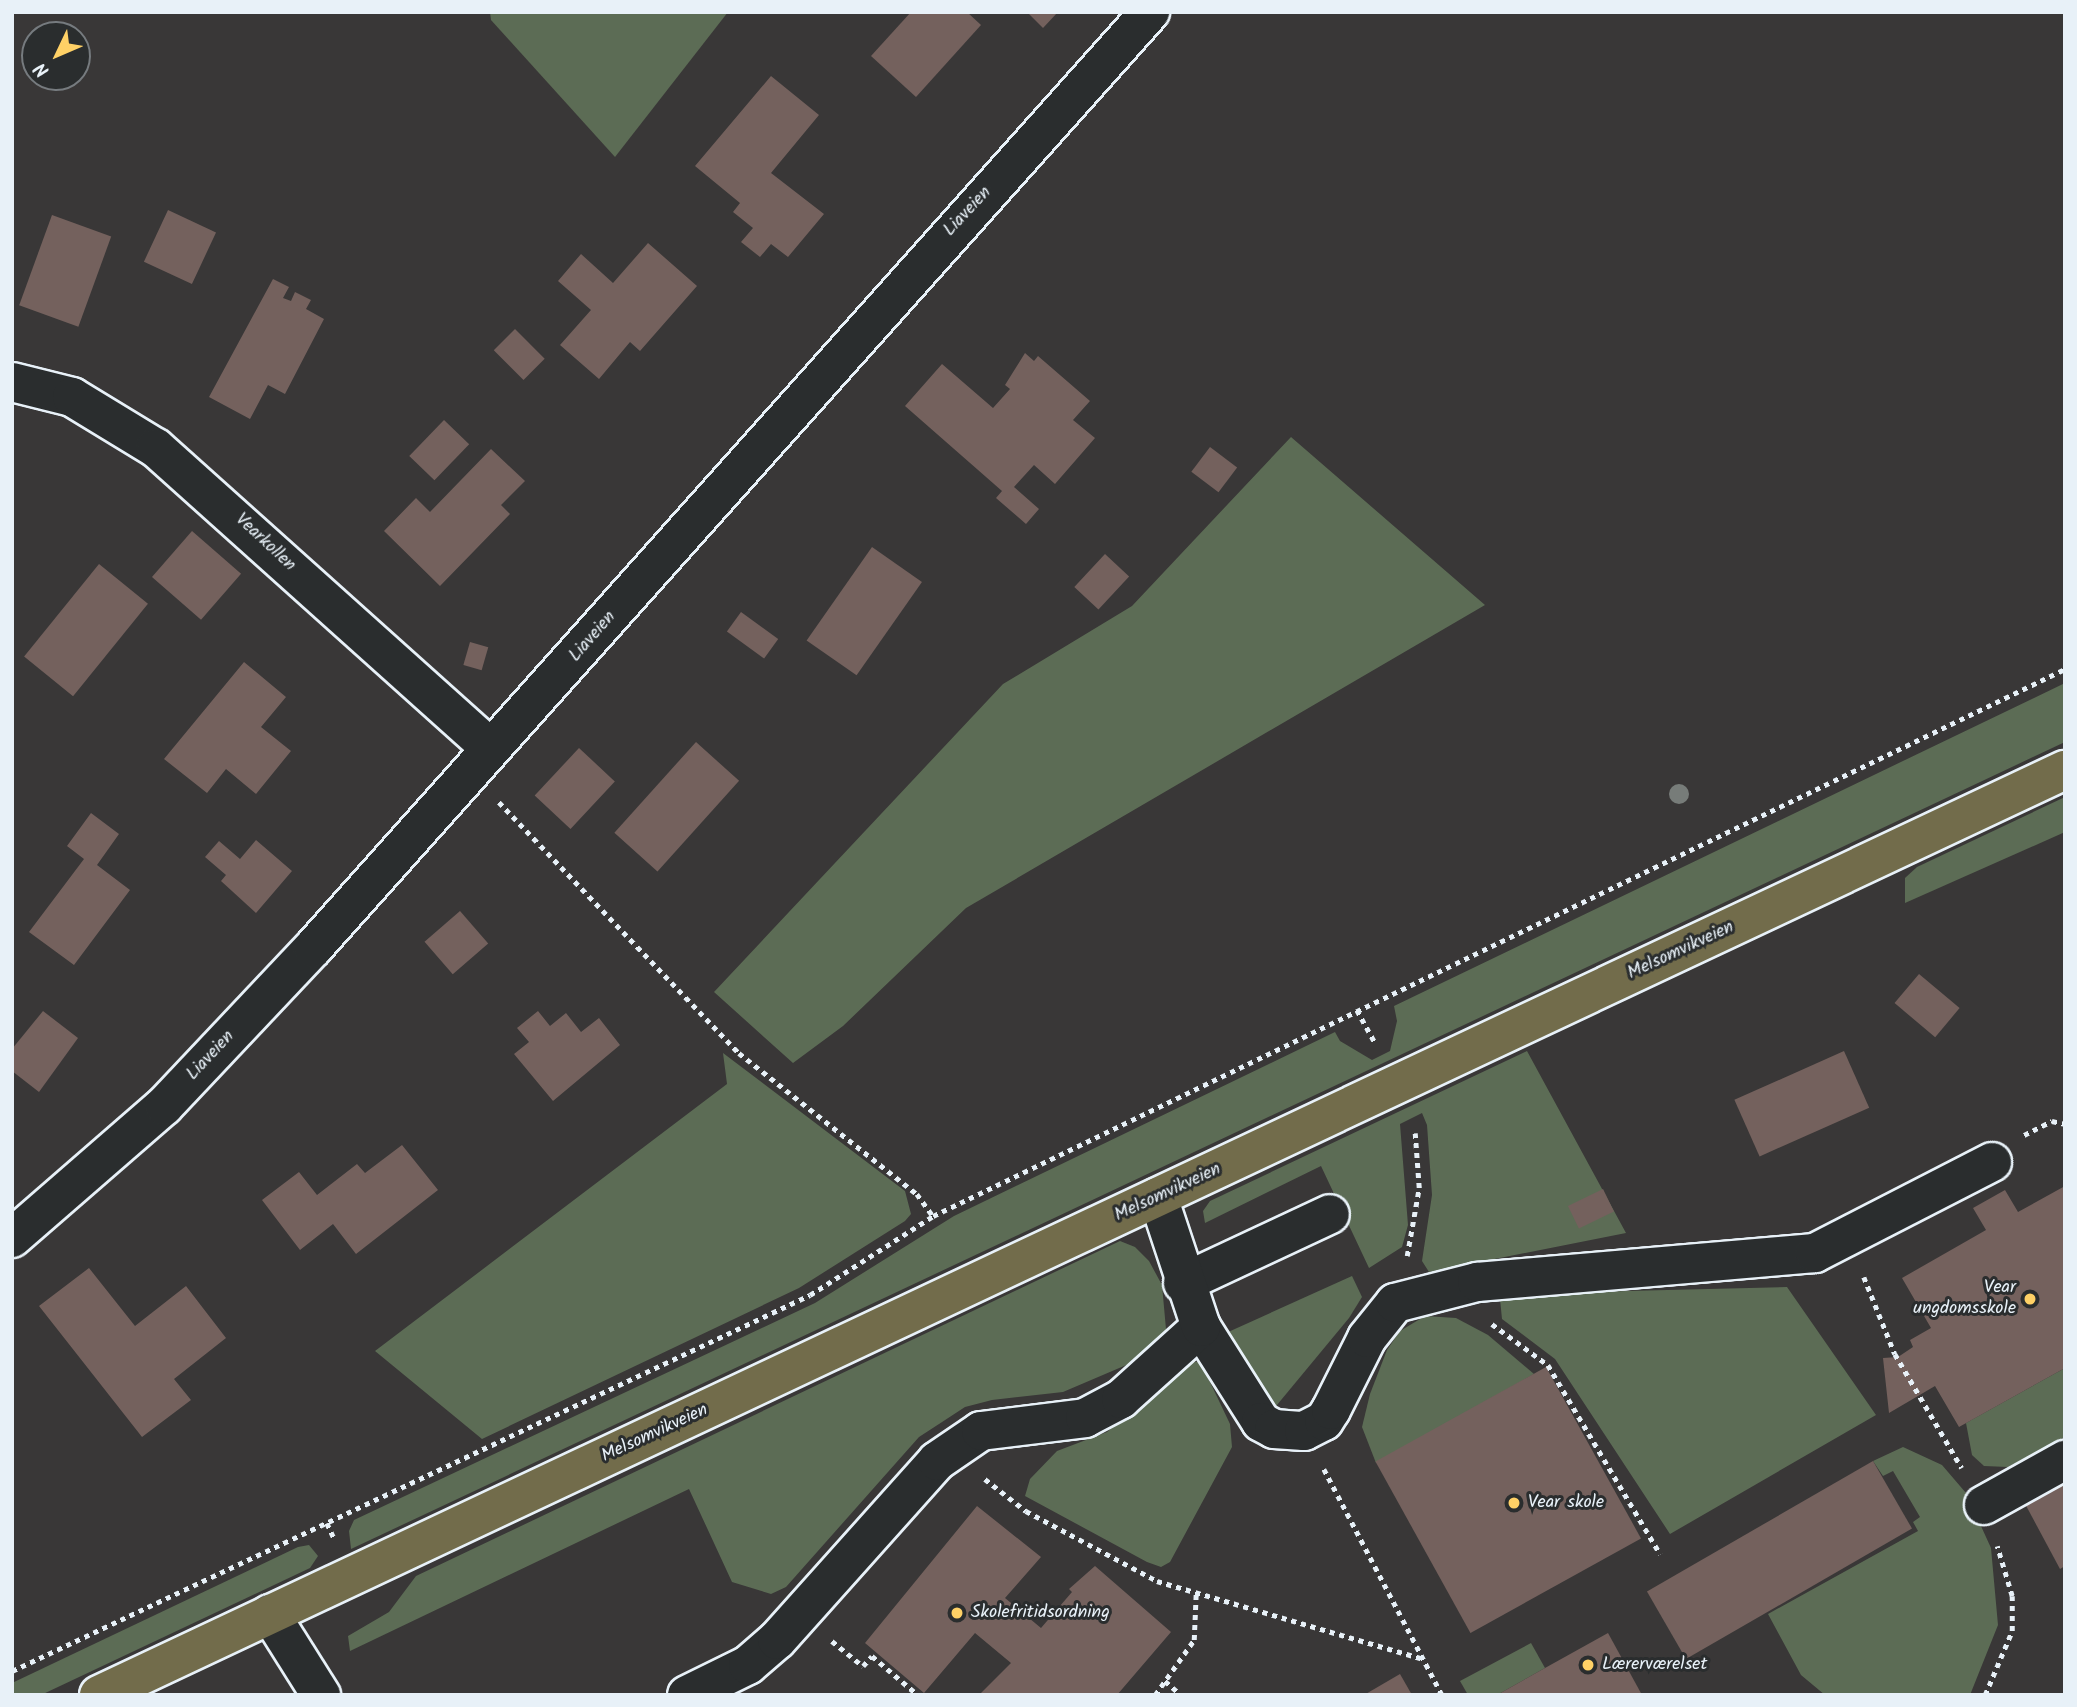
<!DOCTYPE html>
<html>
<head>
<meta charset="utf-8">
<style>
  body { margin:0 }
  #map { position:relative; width:2077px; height:1707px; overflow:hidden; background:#393737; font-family:Kalam,sans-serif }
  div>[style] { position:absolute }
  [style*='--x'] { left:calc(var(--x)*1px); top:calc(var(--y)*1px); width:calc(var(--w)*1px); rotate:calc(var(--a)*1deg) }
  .green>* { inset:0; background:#5c6c55 }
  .building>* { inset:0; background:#74615d; transform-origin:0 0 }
  .path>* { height:4.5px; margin-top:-2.25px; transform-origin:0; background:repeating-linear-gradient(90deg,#e8f1f8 0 5px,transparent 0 10px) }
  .roads { filter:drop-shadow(2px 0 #e8f1f8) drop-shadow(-2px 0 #e8f1f8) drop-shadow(0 2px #e8f1f8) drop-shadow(0 -2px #e8f1f8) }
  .minor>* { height:38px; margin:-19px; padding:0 19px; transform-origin:19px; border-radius:19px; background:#2a2d2e }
  .major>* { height:38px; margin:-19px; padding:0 19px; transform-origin:19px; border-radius:19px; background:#726c4b }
  .trees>* { width:20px; height:20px; margin:-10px; border-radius:50%; background:#777c79 }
  .dots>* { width:19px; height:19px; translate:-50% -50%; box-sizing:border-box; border:4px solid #2a2d2e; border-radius:50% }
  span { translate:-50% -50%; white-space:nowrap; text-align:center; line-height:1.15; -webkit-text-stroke:6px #2a2d2e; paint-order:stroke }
  .street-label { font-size:18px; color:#e8f1f8 }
  .poi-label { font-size:18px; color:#e8f1f8 }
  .right { translate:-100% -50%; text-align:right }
  .left { translate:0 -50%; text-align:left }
  .frame { position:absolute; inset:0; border:14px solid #e8f1f8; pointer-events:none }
  .north { position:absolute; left:21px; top:21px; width:70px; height:70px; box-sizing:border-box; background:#2a2d2e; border:2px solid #767b7f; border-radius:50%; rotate:226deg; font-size:19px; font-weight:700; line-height:28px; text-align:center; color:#e8f1f8 }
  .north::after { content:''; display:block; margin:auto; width:24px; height:32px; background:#ffd166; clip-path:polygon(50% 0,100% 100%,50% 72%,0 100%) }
</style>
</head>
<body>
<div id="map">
  <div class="green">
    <i style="clip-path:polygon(490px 12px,728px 12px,615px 157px,491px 20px)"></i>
    <i style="clip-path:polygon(1291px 437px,1485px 605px,966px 908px,843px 1026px,793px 1063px,714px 992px,1003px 684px,1132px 606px)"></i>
    <i style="clip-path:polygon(2065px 683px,2065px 742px,351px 1549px,349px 1531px,354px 1520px,815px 1303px,954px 1216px,1335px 1032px,1340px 1041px,1372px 1060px,1390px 1051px,1397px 1021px,1394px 1006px)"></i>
    <i style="clip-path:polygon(2065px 797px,2065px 832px,1905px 903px,1905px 878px,1917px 867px)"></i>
    <i style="clip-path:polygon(1527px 1051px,1626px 1233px,1429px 1272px,1422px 1261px,1432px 1195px,1427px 1125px,1422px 1113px,1400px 1124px,1408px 1225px,1402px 1247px,1369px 1268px,1321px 1166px,1205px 1223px,1203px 1211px,1210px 1201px)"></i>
    <i style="clip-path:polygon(723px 1053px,905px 1191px,911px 1214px,905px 1221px,799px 1288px,482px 1439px,375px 1351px,727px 1084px)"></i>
    <i style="clip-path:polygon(1120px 1241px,1135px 1247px,1149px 1261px,1162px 1285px,1166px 1329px,1152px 1346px,1131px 1363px,1063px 1392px,992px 1400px,965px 1407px,939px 1424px,919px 1437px,786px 1587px,771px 1594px,732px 1582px,689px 1489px,350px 1651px,348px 1636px,389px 1612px,416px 1576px)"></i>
    <i style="clip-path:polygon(1352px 1276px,1362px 1297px,1349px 1318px,1272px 1411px,1226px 1333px)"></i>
    <i style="clip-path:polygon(1787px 1287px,1876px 1415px,1670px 1534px,1555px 1359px,1502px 1319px,1500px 1299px,1506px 1294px)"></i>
    <i style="clip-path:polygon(1425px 1316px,1456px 1318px,1488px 1335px,1534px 1374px,1376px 1463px,1362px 1427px,1370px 1394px,1387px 1350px,1400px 1331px)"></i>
    <i style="clip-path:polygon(1200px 1361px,1230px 1424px,1232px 1447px,1170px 1562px,1161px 1567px,1147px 1562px,1025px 1496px,1030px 1479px,1057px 1451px,1107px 1432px,1187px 1364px)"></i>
    <i style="clip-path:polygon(2065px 1368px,2065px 1437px,2008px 1467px,1984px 1466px,1972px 1455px,1966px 1423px)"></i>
    <i style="clip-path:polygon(1903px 1447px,1942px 1465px,1966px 1493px,1991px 1548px,1998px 1625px,1970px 1695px,1825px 1695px,1801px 1675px,1768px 1614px,1918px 1531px,1913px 1522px,1920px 1517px,1893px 1471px,1883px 1476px,1873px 1461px)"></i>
    <i style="clip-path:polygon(309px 1545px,318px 1556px,310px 1568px,41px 1695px,12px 1695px,12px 1683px,298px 1547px)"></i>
    <i style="clip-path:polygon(1531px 1643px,1545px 1668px,1497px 1695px,1468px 1695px,1460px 1681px)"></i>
  </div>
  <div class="building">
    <i style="clip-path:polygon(911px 12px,967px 12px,981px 25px,916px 97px,871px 56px)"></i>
    <i style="clip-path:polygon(1027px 12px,1058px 12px,1043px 28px)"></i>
    <i style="clip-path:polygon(771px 76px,819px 115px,771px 173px,824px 214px,788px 257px,771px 244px,760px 257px,741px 242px,753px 228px,733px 212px,740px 203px,695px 166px)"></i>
    <i style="left:168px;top:210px;width:53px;height:57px;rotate:25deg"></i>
    <i style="left:52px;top:215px;width:63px;height:96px;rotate:20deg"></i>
    <i style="clip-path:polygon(648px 243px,697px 286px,640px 351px,630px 342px,599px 379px,560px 345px,591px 310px,558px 281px,581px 254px,613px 283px)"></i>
    <i style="clip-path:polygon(273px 279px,289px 287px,283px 298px,291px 301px,295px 292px,311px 300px,306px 309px,324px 319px,285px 394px,268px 385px,250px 419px,209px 397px)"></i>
    <i style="left:515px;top:329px;width:42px;height:30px;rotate:45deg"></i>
    <i style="clip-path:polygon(1025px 353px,1034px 361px,1038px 356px,1090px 401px,1073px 420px,1095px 438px,1055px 484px,1034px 465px,1014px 487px,1039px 509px,1026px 524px,996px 498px,1002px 491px,905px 406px,942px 364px,993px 408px,1010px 389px,1005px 385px)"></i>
    <i style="left:444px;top:420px;width:35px;height:50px;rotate:44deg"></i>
    <i style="left:1210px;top:447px;width:34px;height:31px;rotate:37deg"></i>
    <i style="clip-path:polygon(491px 449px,525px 481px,501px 505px,510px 514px,440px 586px,384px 531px,416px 498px,430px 512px)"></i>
    <i style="left:192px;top:531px;width:65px;height:61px;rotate:41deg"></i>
    <i style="left:872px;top:547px;width:61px;height:114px;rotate:35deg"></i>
    <i style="left:1105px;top:554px;width:33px;height:45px;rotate:43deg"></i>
    <i style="left:99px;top:564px;width:63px;height:119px;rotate:39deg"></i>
    <i style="left:741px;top:612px;width:46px;height:24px;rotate:36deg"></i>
    <i style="left:470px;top:642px;width:19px;height:24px;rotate:16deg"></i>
    <i style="clip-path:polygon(244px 662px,286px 697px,261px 727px,291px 751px,256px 794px,226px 769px,207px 793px,164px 759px)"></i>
    <i style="left:696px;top:742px;width:58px;height:122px;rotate:42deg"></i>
    <i style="left:579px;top:748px;width:49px;height:65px;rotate:43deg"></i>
    <i style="clip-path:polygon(91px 813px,119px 834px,97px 865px,130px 890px,74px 965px,29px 932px,84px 859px,67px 846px)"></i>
    <i style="clip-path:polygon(256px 840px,292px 871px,256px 913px,221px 881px,226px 875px,205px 857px,219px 841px,240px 859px)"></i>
    <i style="left:460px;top:911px;width:43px;height:47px;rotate:49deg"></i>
    <i style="left:1919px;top:974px;width:53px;height:38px;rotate:40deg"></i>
    <i style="clip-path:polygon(43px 1011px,78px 1038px,39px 1092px,12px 1071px,12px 1049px)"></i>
    <i style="clip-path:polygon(538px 1011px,550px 1026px,566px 1013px,581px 1032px,599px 1018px,620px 1045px,553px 1101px,514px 1054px,529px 1042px,517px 1028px)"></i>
    <i style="left:1844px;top:1051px;width:62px;height:120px;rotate:66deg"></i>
    <i style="clip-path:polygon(402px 1145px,438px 1190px,356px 1254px,333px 1224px,300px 1250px,262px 1200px,299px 1172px,317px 1195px,357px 1164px,365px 1173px)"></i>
    <i style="clip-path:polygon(2065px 1186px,2065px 1368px,1959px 1427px,1935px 1386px,1889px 1413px,1883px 1358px,1898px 1357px,1913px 1347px,1910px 1340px,1931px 1328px,1902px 1278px,1986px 1230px,1973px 1208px,2005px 1190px,2018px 1212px)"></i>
    <i style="left:1603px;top:1189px;width:25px;height:39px;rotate:64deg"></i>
    <i style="clip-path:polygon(89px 1268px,135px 1326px,186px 1286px,226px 1338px,174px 1379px,191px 1400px,142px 1437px,39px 1306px)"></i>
    <i style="left:1546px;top:1367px;width:196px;height:195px;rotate:61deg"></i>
    <i style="left:1873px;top:1461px;width:78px;height:261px;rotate:60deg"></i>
    <i style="clip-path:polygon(2065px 1477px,2065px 1566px,2060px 1569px,2023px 1500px)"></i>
    <i style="clip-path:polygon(977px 1506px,1041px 1557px,1005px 1598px,1041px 1628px,1072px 1592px,1069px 1589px,1095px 1566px,1171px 1632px,1117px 1695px,979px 1695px,1011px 1663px,975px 1633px,924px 1693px,865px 1643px)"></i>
    <i style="clip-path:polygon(1608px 1633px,1642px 1695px,1497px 1695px,1545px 1668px)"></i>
    <i style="clip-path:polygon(1400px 1674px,1412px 1695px,1364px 1695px)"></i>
  </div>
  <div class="path">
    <i style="--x:499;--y:802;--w:347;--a:46.3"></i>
    <i style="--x:739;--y:1053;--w:227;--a:38.4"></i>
    <i style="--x:917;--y:1194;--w:27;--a:54"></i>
    <i style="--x:1357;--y:1010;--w:39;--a:61"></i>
    <i style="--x:2024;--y:1135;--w:31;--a:-27"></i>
    <i style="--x:2052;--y:1121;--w:13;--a:13"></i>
    <i style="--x:1407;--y:1256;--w:69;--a:-80"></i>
    <i style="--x:1419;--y:1188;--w:55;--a:-94.2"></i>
    <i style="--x:1864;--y:1277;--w:83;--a:68.1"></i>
    <i style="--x:1895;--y:1354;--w:132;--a:59.6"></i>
    <i style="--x:1492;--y:1324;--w:69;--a:36.2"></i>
    <i style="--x:1548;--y:1365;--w:220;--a:59.3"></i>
    <i style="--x:1324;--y:1469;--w:255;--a:62.4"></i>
    <i style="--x:985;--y:1479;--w:52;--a:38"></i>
    <i style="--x:1026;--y:1511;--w:149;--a:28.1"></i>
    <i style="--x:1157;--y:1581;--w:277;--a:16.3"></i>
    <i style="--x:327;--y:1523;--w:17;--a:65"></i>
    <i style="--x:832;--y:1641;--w:40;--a:39"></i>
    <i style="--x:863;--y:1666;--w:13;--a:-48"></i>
    <i style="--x:872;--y:1656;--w:60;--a:40.3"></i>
    <i style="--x:12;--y:1671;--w:882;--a:-25.23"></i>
    <i style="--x:810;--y:1295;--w:146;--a:-32.7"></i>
    <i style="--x:933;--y:1216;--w:1257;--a:-25.79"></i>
    <i style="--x:1165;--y:1681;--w:21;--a:41"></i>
    <i style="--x:1155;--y:1695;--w:67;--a:-54.7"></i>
    <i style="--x:1194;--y:1640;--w:48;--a:-87.6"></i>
    <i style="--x:1985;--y:1695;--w:69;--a:-67.1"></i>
    <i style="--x:2012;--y:1631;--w:35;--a:-90"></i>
    <i style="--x:2012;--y:1596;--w:52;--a:-106.7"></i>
  </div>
  <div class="roads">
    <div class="minor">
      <i style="--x:12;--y:382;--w:62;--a:14"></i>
      <i style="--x:72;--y:397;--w:98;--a:31.3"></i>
      <i style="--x:156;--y:448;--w:449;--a:41.9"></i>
      <i style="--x:12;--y:1238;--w:201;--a:-41"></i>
      <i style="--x:164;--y:1106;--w:217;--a:-46.7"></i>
      <i style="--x:313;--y:948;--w:1256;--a:-48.2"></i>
      <i style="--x:1183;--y:1283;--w:162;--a:-25.1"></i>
      <i style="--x:1201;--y:1327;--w:112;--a:57.7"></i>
      <i style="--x:1261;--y:1422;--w:15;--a:28"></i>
      <i style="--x:1274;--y:1429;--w:30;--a:4"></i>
      <i style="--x:1304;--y:1431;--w:22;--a:-27"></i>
      <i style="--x:1324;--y:1421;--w:13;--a:-58"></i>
      <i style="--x:1331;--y:1410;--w:80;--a:-63.4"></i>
      <i style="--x:1367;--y:1338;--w:45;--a:-51.3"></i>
      <i style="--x:1395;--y:1303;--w:85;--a:-14.4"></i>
      <i style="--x:1477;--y:1282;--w:339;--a:-4.9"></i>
      <i style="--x:1815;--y:1253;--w:199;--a:-27.2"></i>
      <i style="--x:1984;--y:1505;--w:93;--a:-29.1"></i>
      <i style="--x:270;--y:1614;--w:96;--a:57.8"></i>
      <i style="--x:687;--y:1695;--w:68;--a:-26.2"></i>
      <i style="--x:748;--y:1665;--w:38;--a:-41"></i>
      <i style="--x:777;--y:1640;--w:240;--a:-48.2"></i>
      <i style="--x:937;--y:1461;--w:53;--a:-34.3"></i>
      <i style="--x:981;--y:1431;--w:105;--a:-7.1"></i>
      <i style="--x:1085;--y:1418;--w:41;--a:-27.8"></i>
      <i style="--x:1121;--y:1399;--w:108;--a:-42"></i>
      <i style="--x:1201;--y:1327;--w:137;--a:-108.3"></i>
    </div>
    <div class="major">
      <i style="--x:99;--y:1695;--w:2173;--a:-25.2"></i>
    </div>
  </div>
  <div class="trees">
    <i style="left:1679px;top:794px"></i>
  </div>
  <div class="dots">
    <i style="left:2030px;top:1299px;background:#ffd166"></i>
    <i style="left:1514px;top:1503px;background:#ffd166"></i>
    <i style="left:957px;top:1613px;background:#ffd166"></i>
    <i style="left:1588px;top:1665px;background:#ffd166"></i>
  </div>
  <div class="street-label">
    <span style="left:968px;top:212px;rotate:-47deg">Liaveien</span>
    <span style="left:265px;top:543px;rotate:43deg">Vearkollen</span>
    <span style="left:593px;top:637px;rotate:-49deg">Liaveien</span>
    <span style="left:1681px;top:951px;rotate:-25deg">Melsomvikveien</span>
    <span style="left:211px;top:1056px;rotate:-47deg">Liaveien</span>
    <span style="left:1168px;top:1193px;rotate:-25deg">Melsomvikveien</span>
    <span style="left:655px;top:1434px;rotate:-25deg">Melsomvikveien</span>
  </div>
  <div class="poi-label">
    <span class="right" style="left:2016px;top:1299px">Vear<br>ungdomsskole</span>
    <span class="left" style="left:1528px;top:1503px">Vear skole</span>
    <span class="left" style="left:971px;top:1613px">Skolefritidsordning</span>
    <span class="left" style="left:1602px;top:1665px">Lærerværelset</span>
  </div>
  <div class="frame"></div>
  <div class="north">N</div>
</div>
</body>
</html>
